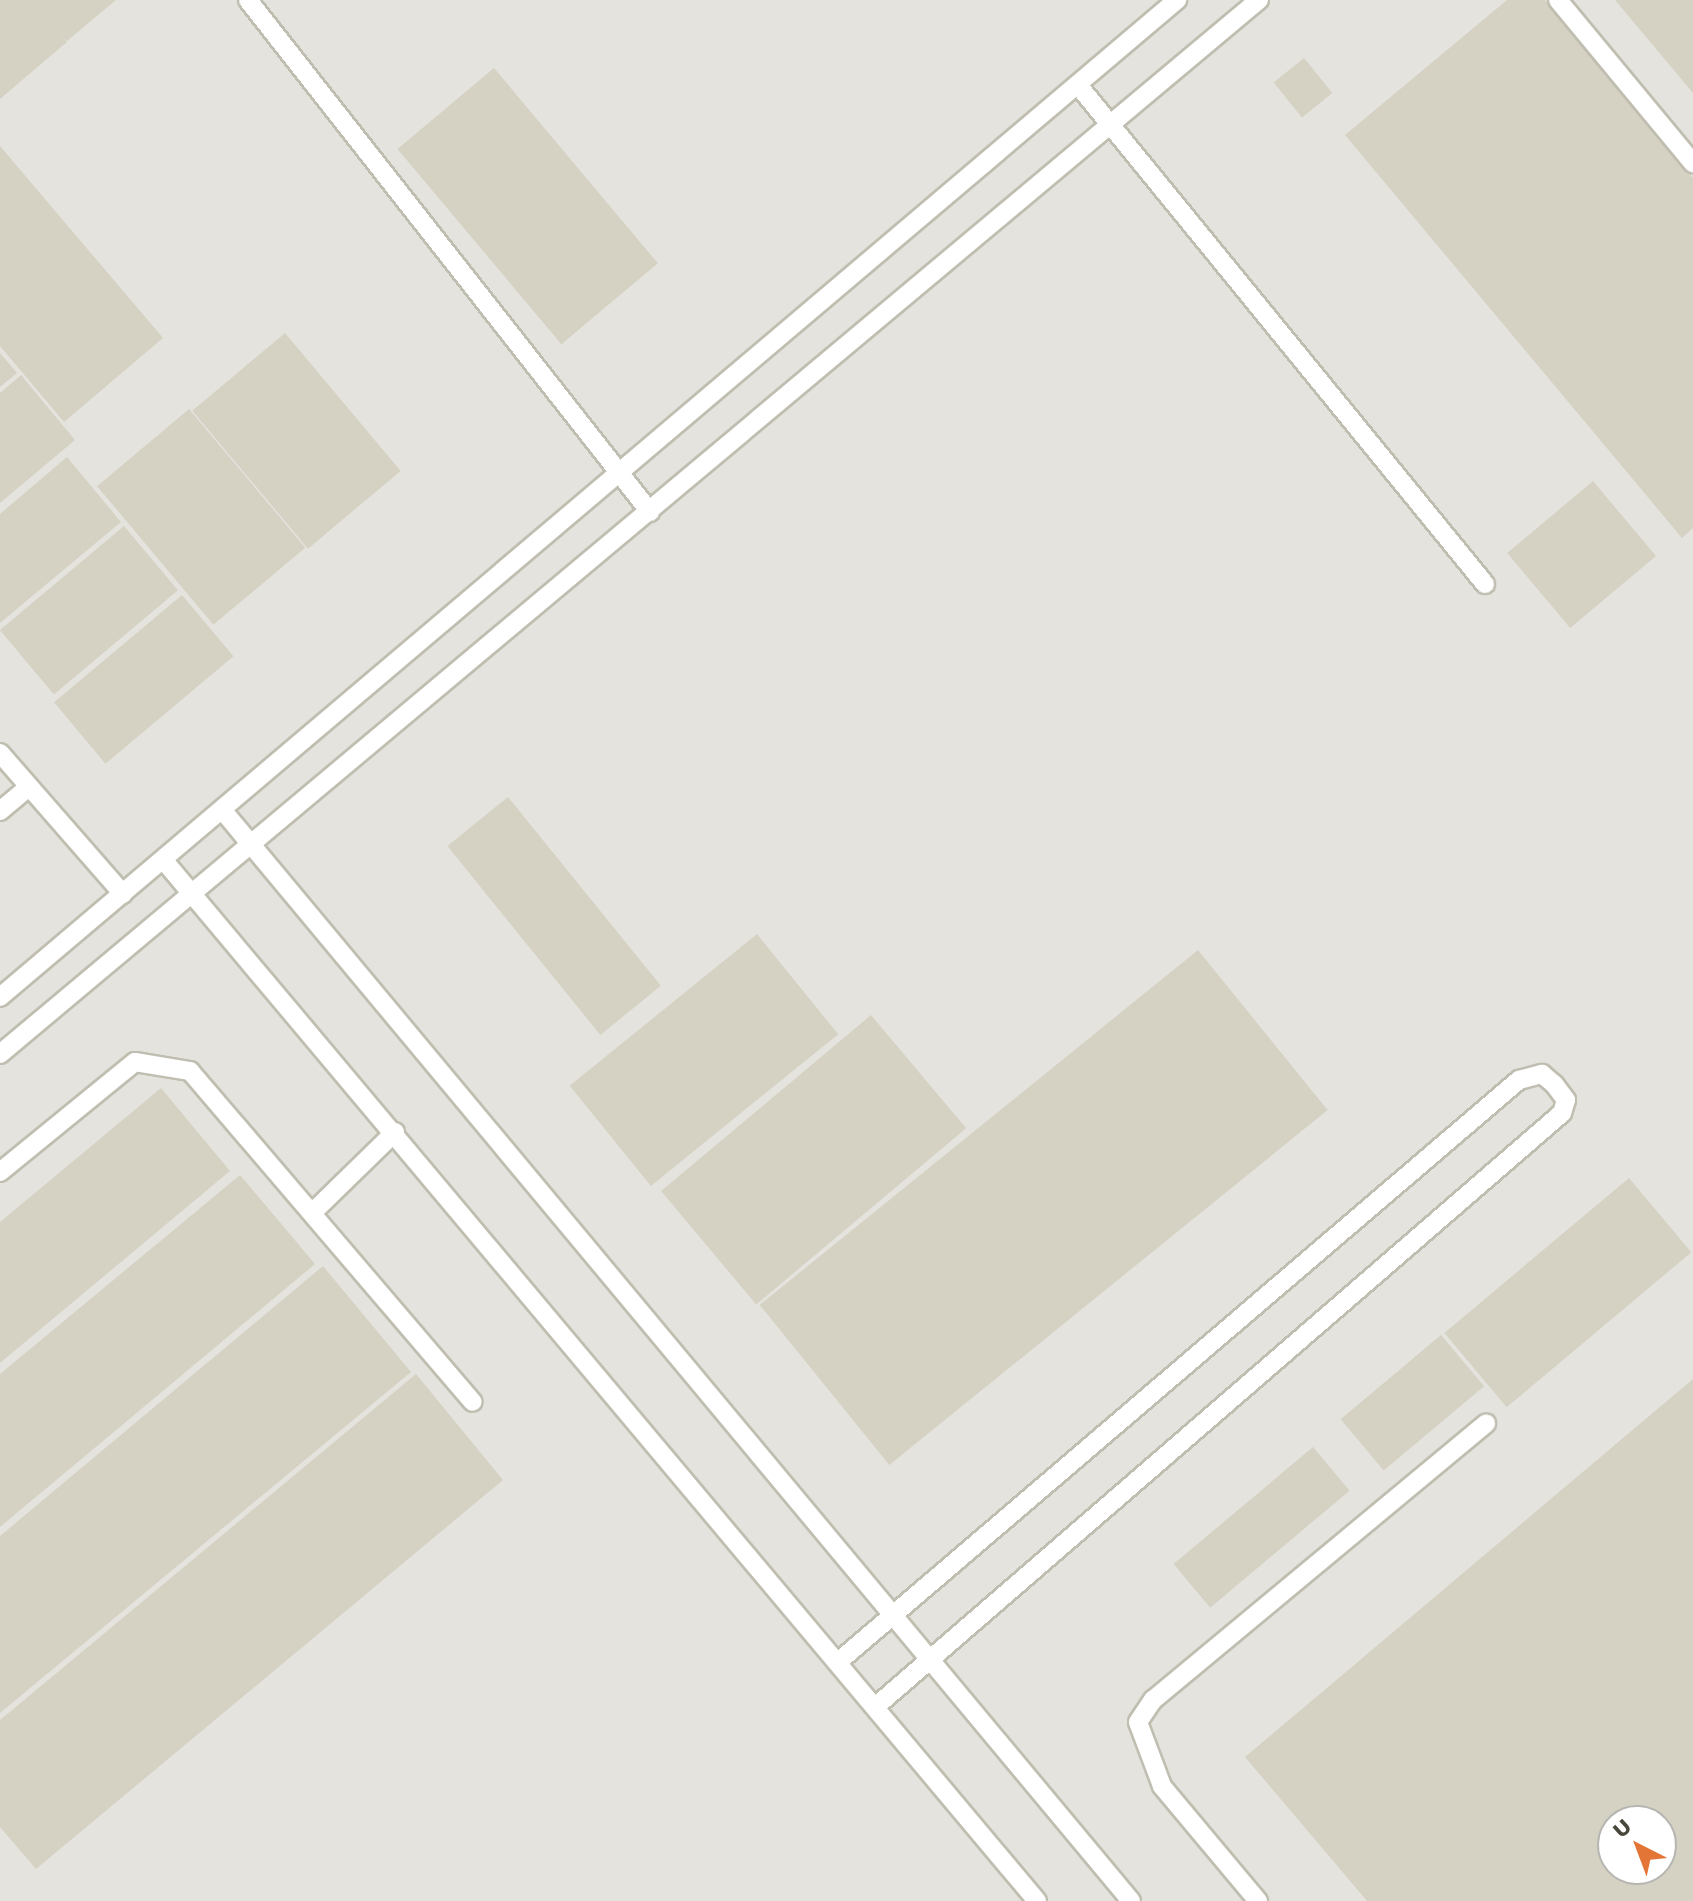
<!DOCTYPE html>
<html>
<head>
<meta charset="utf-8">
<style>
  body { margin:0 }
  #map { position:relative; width:1693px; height:1901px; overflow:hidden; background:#f5f4ed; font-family:"Work Sans",sans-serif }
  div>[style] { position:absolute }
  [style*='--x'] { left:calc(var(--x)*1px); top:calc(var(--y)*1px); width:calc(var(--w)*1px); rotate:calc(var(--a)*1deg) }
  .industrial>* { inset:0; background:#e5e3de }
  .building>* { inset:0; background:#d5d2c4; transform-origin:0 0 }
  .roads { filter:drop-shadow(2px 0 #c0beb0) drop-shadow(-2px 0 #c0beb0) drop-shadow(0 2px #c0beb0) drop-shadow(0 -2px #c0beb0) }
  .service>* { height:18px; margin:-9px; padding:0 9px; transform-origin:9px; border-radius:9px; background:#fff }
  span { translate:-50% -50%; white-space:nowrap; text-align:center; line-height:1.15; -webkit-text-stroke:6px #fff; paint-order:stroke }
  .north { position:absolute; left:1597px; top:1805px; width:80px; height:80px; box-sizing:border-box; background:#fff; border:2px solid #b6b5b1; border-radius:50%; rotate:318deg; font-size:22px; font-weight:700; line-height:32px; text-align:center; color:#49473b }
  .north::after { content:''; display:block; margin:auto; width:28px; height:36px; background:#e37636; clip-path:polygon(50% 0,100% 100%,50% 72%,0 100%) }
</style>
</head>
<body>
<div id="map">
  <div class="industrial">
    <i style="clip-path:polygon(evenodd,0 0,1693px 0,1693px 1901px,0 1901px,0 0,1613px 1821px,1661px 1821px,1661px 1869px,1613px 1869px,1613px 1821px)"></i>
  </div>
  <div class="building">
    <i style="clip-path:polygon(0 0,116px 0,67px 41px,60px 35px,67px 42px,0 99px)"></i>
    <i style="clip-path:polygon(1507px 0,1545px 0,1693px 178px,1693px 528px,1682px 538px,1345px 135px)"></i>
    <i style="clip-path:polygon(1615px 0,1693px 0,1693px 93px)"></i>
    <i style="left:1304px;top:58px;width:45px;height:39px;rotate:51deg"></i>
    <i style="left:494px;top:68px;width:255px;height:126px;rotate:50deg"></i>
    <i style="clip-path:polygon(0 146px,163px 338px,64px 422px,0 346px)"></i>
    <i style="left:285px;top:333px;width:180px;height:121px;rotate:50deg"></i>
    <i style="clip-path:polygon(0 353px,17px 373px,0 387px)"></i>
    <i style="clip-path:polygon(21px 375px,75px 440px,0 503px,0 393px)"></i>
    <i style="left:189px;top:409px;width:181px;height:120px;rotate:50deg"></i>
    <i style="clip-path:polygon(67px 457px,121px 522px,0 623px,0 514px)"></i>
    <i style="left:1593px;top:481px;width:98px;height:112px;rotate:50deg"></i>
    <i style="left:124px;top:526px;width:84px;height:162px;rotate:50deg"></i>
    <i style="left:182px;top:595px;width:80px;height:167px;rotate:50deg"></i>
    <i style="left:508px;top:797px;width:243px;height:78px;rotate:51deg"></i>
    <i style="left:757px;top:934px;width:129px;height:241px;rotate:51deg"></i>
    <i style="left:1198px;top:950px;width:206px;height:564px;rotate:51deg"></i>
    <i style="left:871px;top:1015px;width:148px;height:274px;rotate:50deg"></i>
    <i style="clip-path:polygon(161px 1088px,230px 1171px,0 1363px,0 1222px)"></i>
    <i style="clip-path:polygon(240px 1175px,315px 1264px,0 1527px,0 1374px)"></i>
    <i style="left:1629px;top:1178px;width:97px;height:241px;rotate:50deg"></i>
    <i style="clip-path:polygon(323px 1266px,411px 1372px,0 1713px,0 1536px)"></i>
    <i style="left:1441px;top:1335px;width:67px;height:131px;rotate:50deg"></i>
    <i style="clip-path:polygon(416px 1374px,503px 1480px,36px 1869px,0 1827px,0 1720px)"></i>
    <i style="clip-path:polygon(evenodd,1693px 1379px,1693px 1901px,1367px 1901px,1245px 1757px,1693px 1379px,1613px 1821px,1661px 1821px,1661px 1869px,1613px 1869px,1613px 1821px)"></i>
    <i style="left:1313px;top:1447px;width:57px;height:182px;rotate:50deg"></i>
  </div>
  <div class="roads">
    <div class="service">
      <i style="--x:248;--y:0;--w:651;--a:51.86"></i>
      <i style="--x:1558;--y:0;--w:212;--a:50.4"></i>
      <i style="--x:1078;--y:85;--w:644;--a:50.8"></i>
      <i style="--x:0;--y:753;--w:187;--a:48.9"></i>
      <i style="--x:0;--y:811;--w:38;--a:-40"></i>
      <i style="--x:224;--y:812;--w:1417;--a:50.21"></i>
      <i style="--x:166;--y:863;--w:1355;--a:50"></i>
      <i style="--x:0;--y:997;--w:1543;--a:-40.27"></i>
      <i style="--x:0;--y:1054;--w:1642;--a:-39.94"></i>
      <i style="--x:0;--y:1172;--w:174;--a:-39.2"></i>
      <i style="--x:135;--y:1062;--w:56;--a:9.3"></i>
      <i style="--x:190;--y:1071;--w:435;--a:49.5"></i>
      <i style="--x:312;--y:1213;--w:116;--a:-44.3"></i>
      <i style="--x:838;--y:1662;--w:896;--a:-40.52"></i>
      <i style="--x:1519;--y:1080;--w:24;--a:-15"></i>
      <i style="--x:1542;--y:1074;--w:16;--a:40"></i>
      <i style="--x:1554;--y:1084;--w:20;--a:53"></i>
      <i style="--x:1566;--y:1100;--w:14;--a:107"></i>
      <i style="--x:1562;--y:1113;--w:908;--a:139.15"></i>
      <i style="--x:1258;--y:1901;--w:150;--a:-129.9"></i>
      <i style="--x:1162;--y:1786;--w:68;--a:-110.6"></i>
      <i style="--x:1138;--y:1722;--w:27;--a:-56"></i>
      <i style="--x:1153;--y:1700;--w:433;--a:-39.7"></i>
    </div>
  </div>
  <div class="north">U</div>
</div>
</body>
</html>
